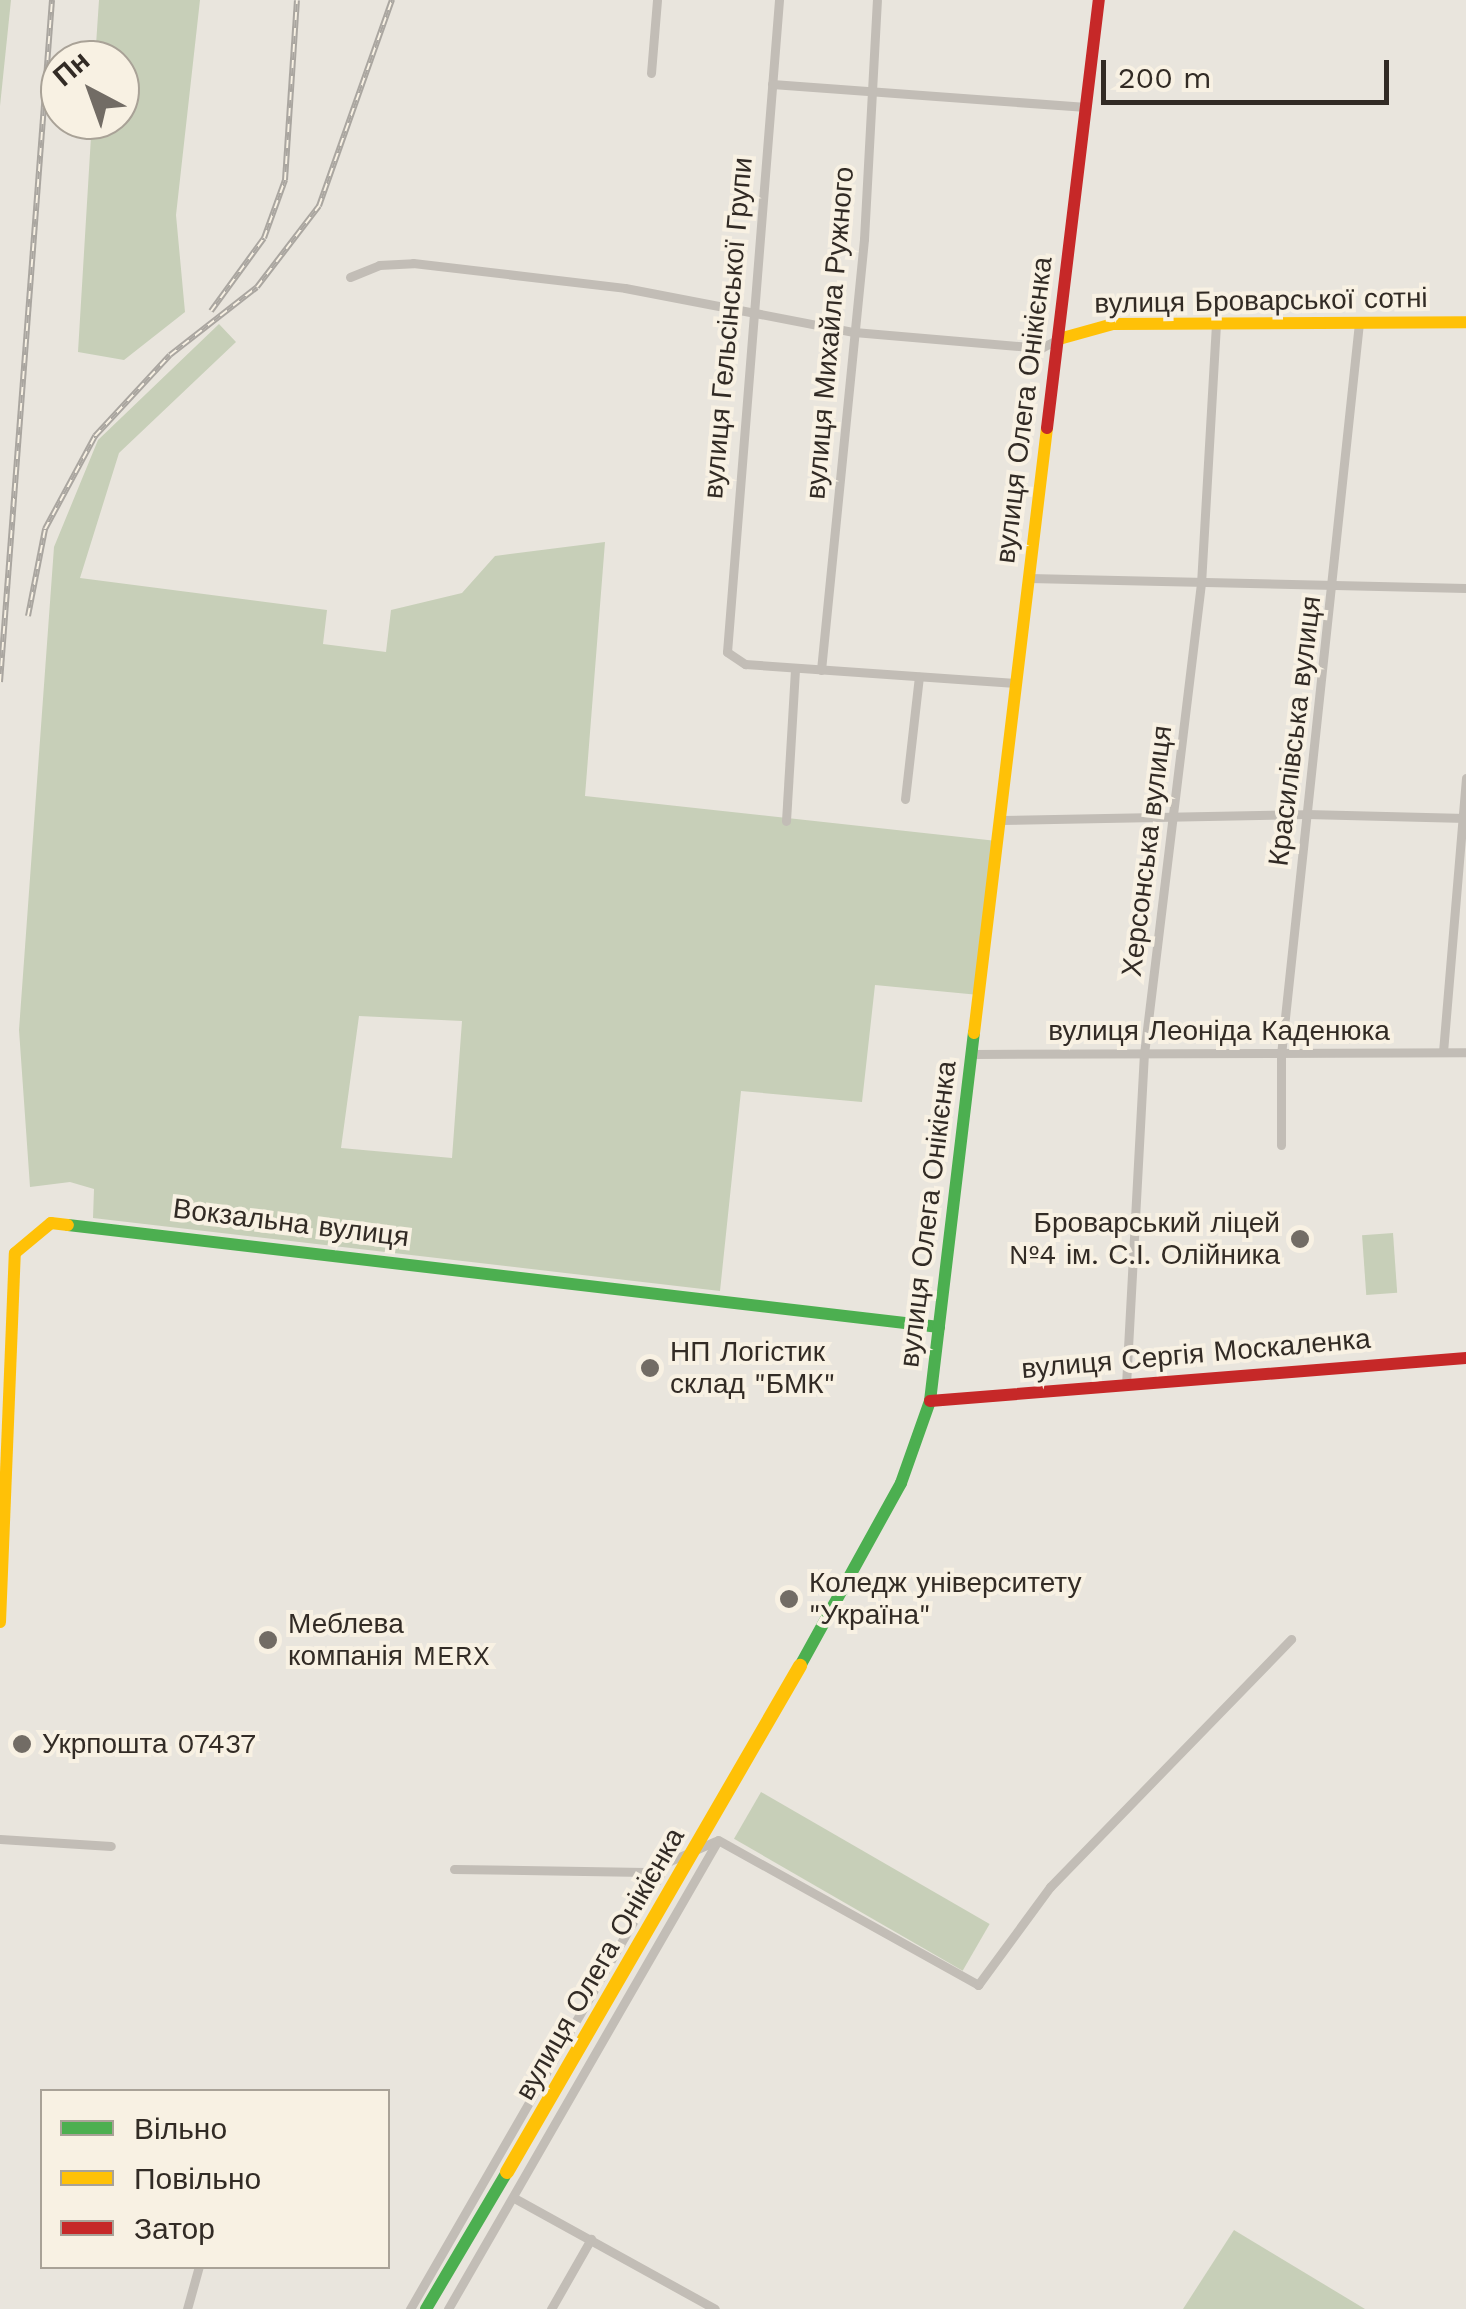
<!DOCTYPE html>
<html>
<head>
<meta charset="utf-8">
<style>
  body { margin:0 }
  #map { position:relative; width:1466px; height:2309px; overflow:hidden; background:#e9e5dd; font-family:"Work Sans",sans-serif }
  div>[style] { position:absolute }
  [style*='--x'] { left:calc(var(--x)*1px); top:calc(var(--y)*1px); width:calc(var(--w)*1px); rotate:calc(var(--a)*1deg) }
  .green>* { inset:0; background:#c7cfb8; transform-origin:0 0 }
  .street>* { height:9px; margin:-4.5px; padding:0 4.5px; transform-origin:4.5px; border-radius:4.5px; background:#c2bdb6 }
  .fast>* { height:12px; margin:-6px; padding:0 6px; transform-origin:6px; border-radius:6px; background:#4caf50 }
  .slow>* { height:12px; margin:-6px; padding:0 6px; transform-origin:6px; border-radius:6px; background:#ffc107 }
  .jam>* { height:12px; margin:-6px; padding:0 6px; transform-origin:6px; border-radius:6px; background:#c62828 }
  .rail>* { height:6px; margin-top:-3px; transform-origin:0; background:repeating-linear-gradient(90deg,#f8f1e3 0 8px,#aaa6a0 0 16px); box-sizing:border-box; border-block:2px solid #aaa6a0 }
  .slow-bridge>* { height:14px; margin:-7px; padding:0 7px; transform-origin:7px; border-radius:7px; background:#ffc107 }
  .dots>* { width:28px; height:28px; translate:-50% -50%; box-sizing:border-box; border:5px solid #f8f1e3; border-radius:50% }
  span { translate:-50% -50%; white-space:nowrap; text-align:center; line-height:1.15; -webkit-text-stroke:8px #f8f1e3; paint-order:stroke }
  .street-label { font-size:28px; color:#322b25 }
  .poi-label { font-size:28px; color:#322b25 }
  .right { translate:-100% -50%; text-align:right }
  .left { translate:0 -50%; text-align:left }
  .legend { position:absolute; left:40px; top:2089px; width:350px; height:180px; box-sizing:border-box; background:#f8f1e3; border:2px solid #a9a297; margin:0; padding:12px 18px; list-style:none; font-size:30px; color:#322b25 }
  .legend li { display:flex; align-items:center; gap:20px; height:50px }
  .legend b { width:50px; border:2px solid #a9a297 }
  .north { position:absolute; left:40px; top:40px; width:100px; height:100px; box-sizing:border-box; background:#f8f1e3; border:2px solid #a9a297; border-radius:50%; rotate:319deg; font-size:28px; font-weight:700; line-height:40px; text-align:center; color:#322b25 }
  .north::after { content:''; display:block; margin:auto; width:35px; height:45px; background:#726c65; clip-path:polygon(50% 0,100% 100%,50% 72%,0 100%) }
  .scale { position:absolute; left:1101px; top:60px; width:288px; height:45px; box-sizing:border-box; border:5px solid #322b25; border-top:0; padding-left:12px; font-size:30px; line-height:35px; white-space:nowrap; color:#322b25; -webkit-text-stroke:8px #f8f1e3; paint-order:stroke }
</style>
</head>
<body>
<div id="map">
  <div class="green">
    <i style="clip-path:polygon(0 0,11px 0,0 106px)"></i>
    <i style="clip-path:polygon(99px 0,200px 0,176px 215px,185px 312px,124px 360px,78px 352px,92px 120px,120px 120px,120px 60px,95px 60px)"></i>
    <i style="clip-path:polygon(evenodd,219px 324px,236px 342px,119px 453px,80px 578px,327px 610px,323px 644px,386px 652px,391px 610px,462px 593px,495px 556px,605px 542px,585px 796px,997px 841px,979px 995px,875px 985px,862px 1102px,741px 1091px,720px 1291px,93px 1218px,94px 1189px,70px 1182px,30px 1187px,19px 1030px,54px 547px,98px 440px,219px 324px,359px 1016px,462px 1021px,452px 1158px,341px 1148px,359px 1016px)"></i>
    <i style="left:1393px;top:1233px;width:60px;height:31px;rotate:86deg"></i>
    <i style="left:761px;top:1792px;width:264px;height:54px;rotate:30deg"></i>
    <i style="clip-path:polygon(1234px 2230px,1365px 2309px,1183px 2309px)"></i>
  </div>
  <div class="street">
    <i style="--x:779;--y:0;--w:654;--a:94.56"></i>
    <i style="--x:727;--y:652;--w:22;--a:34"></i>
    <i style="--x:745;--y:664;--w:271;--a:4"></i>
    <i style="--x:651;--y:73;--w:73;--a:-85.3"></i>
    <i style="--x:772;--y:84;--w:315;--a:4.2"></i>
    <i style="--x:350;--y:277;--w:31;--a:-22"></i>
    <i style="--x:379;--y:265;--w:34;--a:-3"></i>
    <i style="--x:413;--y:263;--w:213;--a:6.7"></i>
    <i style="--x:625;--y:288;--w:233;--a:10.9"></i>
    <i style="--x:854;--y:332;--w:188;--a:4.9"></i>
    <i style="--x:1041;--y:348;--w:20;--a:-27"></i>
    <i style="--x:1029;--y:578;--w:437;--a:1.3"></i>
    <i style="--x:821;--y:670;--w:433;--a:-84.3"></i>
    <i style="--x:864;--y:239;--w:239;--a:-86.9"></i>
    <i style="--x:905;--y:799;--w:123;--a:-83.5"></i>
    <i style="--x:1000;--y:820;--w:306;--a:-1.1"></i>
    <i style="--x:1306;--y:814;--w:160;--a:1.4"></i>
    <i style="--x:786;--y:821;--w:153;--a:-86.6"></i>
    <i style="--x:1443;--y:1052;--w:275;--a:-85.2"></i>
    <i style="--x:973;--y:1054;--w:493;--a:-0.2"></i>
    <i style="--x:1281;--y:1145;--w:90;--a:-90"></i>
    <i style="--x:1281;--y:1055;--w:736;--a:-83.92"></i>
    <i style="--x:1126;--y:1385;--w:331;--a:-86.9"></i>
    <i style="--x:1144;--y:1054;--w:473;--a:-83.1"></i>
    <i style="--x:1201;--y:584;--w:261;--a:-86.7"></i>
    <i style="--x:0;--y:1839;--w:111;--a:3.6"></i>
    <i style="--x:718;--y:1840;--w:298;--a:29.1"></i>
    <i style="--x:978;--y:1985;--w:122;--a:-53.7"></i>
    <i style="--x:1050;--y:1887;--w:346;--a:-45.8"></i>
    <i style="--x:454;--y:1869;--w:191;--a:0.9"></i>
    <i style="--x:645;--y:1872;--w:77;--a:-23.6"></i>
    <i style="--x:516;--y:2199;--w:227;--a:28.9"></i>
    <i style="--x:187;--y:2309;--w:45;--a:-74.4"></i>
    <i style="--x:410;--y:2309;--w:515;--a:-60.05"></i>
    <i style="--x:448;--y:2309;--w:541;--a:-60.07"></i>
    <i style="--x:551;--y:2309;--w:81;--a:-60.3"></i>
  </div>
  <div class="fast">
    <i style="--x:68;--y:1225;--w:877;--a:6.68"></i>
    <i style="--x:800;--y:1666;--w:209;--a:-61.1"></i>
    <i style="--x:901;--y:1483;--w:87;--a:-70.5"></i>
    <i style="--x:930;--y:1401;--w:371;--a:-83.2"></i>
    <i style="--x:426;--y:2309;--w:159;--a:-59.4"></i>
  </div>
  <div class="slow">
    <i style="--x:1059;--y:339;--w:56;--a:-15.5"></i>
    <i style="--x:1113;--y:324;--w:353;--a:-0.3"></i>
    <i style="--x:974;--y:1033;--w:609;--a:-83.12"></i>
    <i style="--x:0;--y:1622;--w:369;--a:-87.7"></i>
    <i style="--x:15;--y:1253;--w:47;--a:-39.8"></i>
    <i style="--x:51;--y:1223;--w:17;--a:7"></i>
  </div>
  <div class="jam">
    <i style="--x:1047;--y:428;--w:431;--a:-83.1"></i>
    <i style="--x:930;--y:1401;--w:538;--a:-4.59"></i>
  </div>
  <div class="rail">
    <i style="--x:211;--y:311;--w:90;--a:-54"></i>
    <i style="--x:264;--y:238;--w:62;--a:-70.1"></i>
    <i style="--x:285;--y:180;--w:180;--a:-86.2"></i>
    <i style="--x:28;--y:616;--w:89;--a:-78.9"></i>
    <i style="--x:45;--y:529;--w:106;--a:-61.7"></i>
    <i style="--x:95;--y:436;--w:110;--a:-47.2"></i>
    <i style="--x:170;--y:355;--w:110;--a:-38"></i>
    <i style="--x:257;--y:287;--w:102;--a:-52.6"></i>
    <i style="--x:319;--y:206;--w:219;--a:-70.5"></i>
    <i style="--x:0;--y:682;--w:684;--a:-85.64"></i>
  </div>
  <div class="slow-bridge">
    <i style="--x:507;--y:2172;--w:585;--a:-59.93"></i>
  </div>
  <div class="dots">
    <i style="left:1300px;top:1239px;background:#726c65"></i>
    <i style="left:650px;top:1368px;background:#726c65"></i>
    <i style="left:789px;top:1599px;background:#726c65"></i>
    <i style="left:268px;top:1640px;background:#726c65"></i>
    <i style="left:22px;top:1744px;background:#726c65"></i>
  </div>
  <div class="street-label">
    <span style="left:1261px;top:301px;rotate:-1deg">вулиця Броварської сотні</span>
    <span style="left:728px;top:328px;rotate:-85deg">вулиця Гельсінської Групи</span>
    <span style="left:830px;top:333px;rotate:-85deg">вулиця Михайла Ружного</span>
    <span style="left:1024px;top:410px;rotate:-83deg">вулиця Олега Онікієнка</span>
    <span style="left:1295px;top:731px;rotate:-83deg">Красилівська вулиця</span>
    <span style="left:1147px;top:851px;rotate:-83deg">Херсонська вулиця</span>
    <span style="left:1219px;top:1031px">вулиця Леоніда Каденюка</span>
    <span style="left:928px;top:1214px;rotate:-83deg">вулиця Олега Онікієнка</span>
    <span style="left:291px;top:1223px;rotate:7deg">Вокзальна вулиця</span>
    <span style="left:1196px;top:1354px;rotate:-5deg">вулиця Сергія Москаленка</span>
    <span style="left:600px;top:1964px;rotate:-60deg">вулиця Олега Онікієнка</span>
  </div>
  <div class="poi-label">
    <span class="right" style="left:1280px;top:1239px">Броварський ліцей<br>№4 ім. С.І. Олійника</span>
    <span class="left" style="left:670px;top:1368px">НП Логістик<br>склад "БМК"</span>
    <span class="left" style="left:809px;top:1599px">Коледж університету<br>"Україна"</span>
    <span class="left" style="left:288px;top:1640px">Меблева<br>компанія MERX</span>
    <span class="left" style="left:42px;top:1744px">Укрпошта 07437</span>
  </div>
  <ul class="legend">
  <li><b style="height:12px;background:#4caf50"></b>Вільно</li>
  <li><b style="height:12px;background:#ffc107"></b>Повільно</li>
  <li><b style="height:12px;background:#c62828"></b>Затор</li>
  </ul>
  <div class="north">Пн</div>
  <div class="scale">200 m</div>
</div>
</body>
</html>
